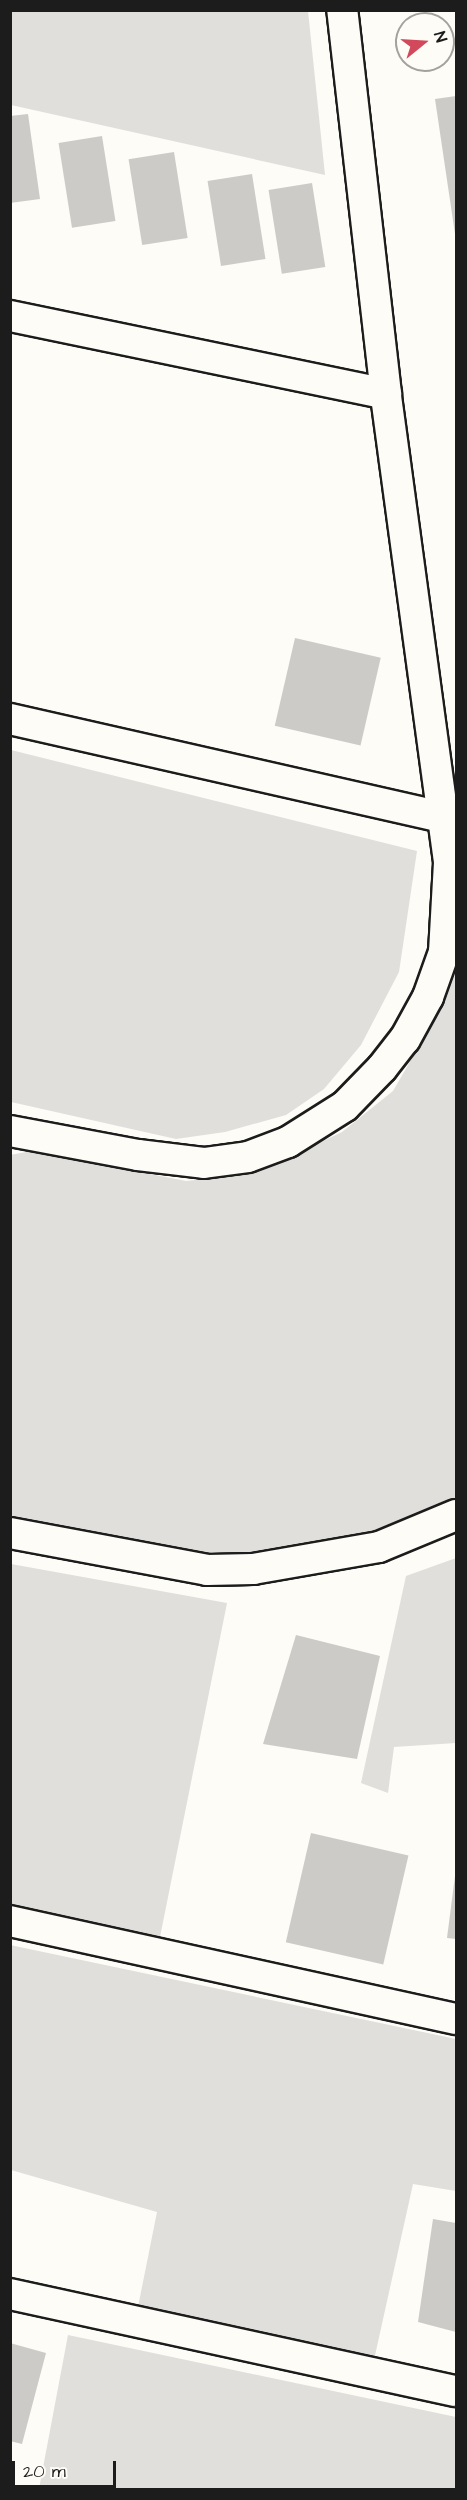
<!DOCTYPE html>
<html>
<head>
<meta charset="utf-8">
<style>
  body { margin:0 }
  #map { position:relative; width:467px; height:2500px; overflow:hidden; background:#fdfcf7; font-family:"Architects Daughter",sans-serif }
  div>[style] { position:absolute }
  [style*='--x'] { left:calc(var(--x)*1px); top:calc(var(--y)*1px); width:calc(var(--w)*1px); rotate:calc(var(--a)*1deg) }
  .green>* { inset:0; background:#e0dfdb }
  .building>* { inset:0; background:#cccbc8; transform-origin:0 0 }
  .roads { filter:drop-shadow(2px 0 #1c1c1c) drop-shadow(-2px 0 #1c1c1c) drop-shadow(0 2px #1c1c1c) drop-shadow(0 -2px #1c1c1c) }
  .minor>* { height:30px; margin:-15px; padding:0 15px; transform-origin:15px; border-radius:15px; background:#fdfcf7 }
  span { translate:-50% -50%; white-space:nowrap; text-align:center; line-height:1.15; -webkit-text-stroke:6px #fdfcf7; paint-order:stroke }
  .frame { position:absolute; inset:0; border:12px solid #1c1c1c; pointer-events:none }
  .north { position:absolute; left:395px; top:12px; width:60px; height:60px; box-sizing:border-box; background:#fdfcf7; border:2px solid #a3a29f; border-radius:50%; rotate:72deg; font-size:16px; font-weight:700; line-height:24px; text-align:center; color:#1c1c1c }
  .north::after { content:''; display:block; margin:auto; width:21px; height:27px; background:#d1495b; clip-path:polygon(50% 0,100% 100%,50% 72%,0 100%) }
  .scale { position:absolute; left:12px; top:2461px; width:104px; height:27px; box-sizing:border-box; border:3px solid #1c1c1c; border-top:0; padding-left:8px; font-size:18px; line-height:21px; white-space:nowrap; color:#1c1c1c; -webkit-text-stroke:4px #fdfcf7; paint-order:stroke }
</style>
</head>
<body>
<div id="map">
  <div class="green">
    <i style="clip-path:polygon(11px 10px,308px 11px,325px 175px,11px 105px)"></i>
    <i style="clip-path:polygon(11px 750px,417px 851px,399px 972px,361px 1045px,324px 1089px,286px 1115px,225px 1132px,176px 1139px,11px 1102px)"></i>
    <i style="clip-path:polygon(456px 927px,456px 1500px,355px 1537px,251px 1553px,162px 1552px,11px 1520px,10px 1155px,32px 1151px,186px 1181px,223px 1177px,279px 1162px,342px 1132px,393px 1091px,423px 1039px,447px 979px)"></i>
    <i style="clip-path:polygon(456px 1558px,456px 1743px,394px 1747px,388px 1793px,361px 1783px,406px 1576px)"></i>
    <i style="clip-path:polygon(11px 1564px,227px 1603px,160px 1937px,11px 1905px)"></i>
    <i style="clip-path:polygon(10px 1945px,456px 2039px,456px 2191px,413px 2184px,374px 2360px,138px 2307px,157px 2212px,11px 2170px)"></i>
    <i style="clip-path:polygon(68px 2335px,456px 2417px,456px 2489px,39px 2489px)"></i>
  </div>
  <div class="building">
    <i style="clip-path:polygon(456px 96px,456px 234px,455px 234px,435px 99px)"></i>
    <i style="clip-path:polygon(28px 114px,40px 199px,10px 203px,10px 116px)"></i>
    <i style="left:102px;top:136px;width:86px;height:44px;rotate:81deg"></i>
    <i style="left:174px;top:152px;width:87px;height:46px;rotate:81deg"></i>
    <i style="left:252px;top:174px;width:86px;height:45px;rotate:81deg"></i>
    <i style="left:312px;top:183px;width:85px;height:44px;rotate:81deg"></i>
    <i style="left:295px;top:638px;width:88px;height:90px;rotate:13deg"></i>
    <i style="clip-path:polygon(296px 1635px,380px 1656px,357px 1759px,263px 1744px)"></i>
    <i style="left:311px;top:1833px;width:100px;height:112px;rotate:13deg"></i>
    <i style="clip-path:polygon(455px 1876px,456px 1876px,456px 1939px,447px 1938px)"></i>
    <i style="clip-path:polygon(433px 2219px,456px 2223px,456px 2332px,418px 2322px)"></i>
    <i style="clip-path:polygon(10px 2343px,46px 2353px,22px 2444px,10px 2441px)"></i>
  </div>
  <div class="roads">
    <div class="minor">
      <i style="--x:10;--y:316;--w:384;--a:11.7"></i>
      <i style="--x:10;--y:719;--w:443;--a:12.8"></i>
      <i style="--x:10;--y:1131;--w:130;--a:10.6"></i>
      <i style="--x:138;--y:1155;--w:66;--a:6.9"></i>
      <i style="--x:204;--y:1163;--w:44;--a:-7.8"></i>
      <i style="--x:248;--y:1157;--w:43;--a:-20.6"></i>
      <i style="--x:288;--y:1142;--w:67;--a:-32.3"></i>
      <i style="--x:345;--y:1106;--w:53;--a:-45.8"></i>
      <i style="--x:382;--y:1068;--w:37;--a:-52"></i>
      <i style="--x:405;--y:1039;--w:48;--a:-61.3"></i>
      <i style="--x:428;--y:997;--w:48;--a:-70.4"></i>
      <i style="--x:444;--y:952;--w:90;--a:-86.8"></i>
      <i style="--x:449;--y:862;--w:472;--a:-97.7"></i>
      <i style="--x:386;--y:394;--w:387;--a:-96.5"></i>
      <i style="--x:10;--y:1533;--w:200;--a:10.6"></i>
      <i style="--x:207;--y:1570;--w:46;--a:-1.2"></i>
      <i style="--x:253;--y:1569;--w:128;--a:-9.9"></i>
      <i style="--x:379;--y:1547;--w:83;--a:-22.6"></i>
      <i style="--x:10;--y:1921;--w:457;--a:12.4"></i>
      <i style="--x:10;--y:2294;--w:456;--a:12.3"></i>
    </div>
  </div>
  <div class="frame"></div>
  <div class="north">N</div>
  <div class="scale">20 m</div>
</div>
</body>
</html>
